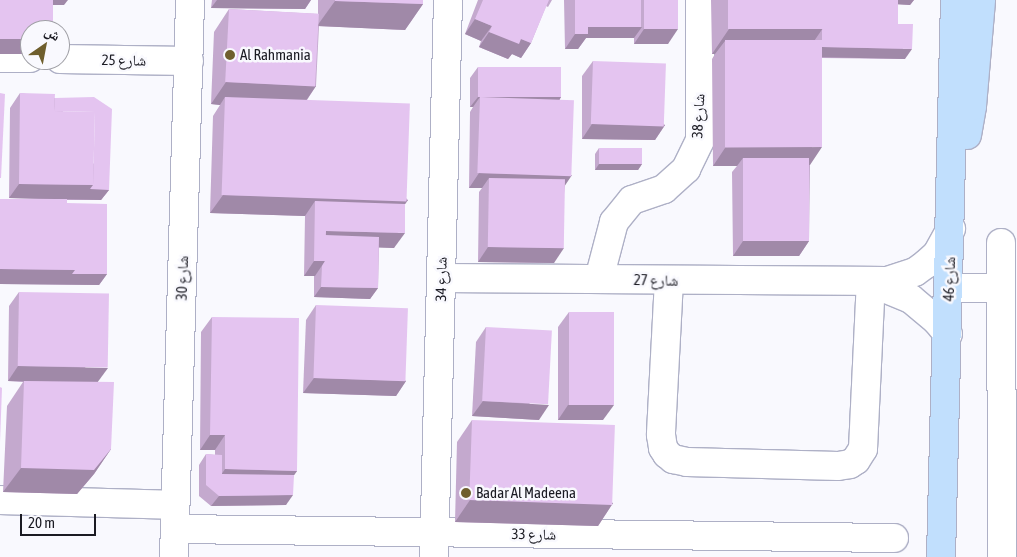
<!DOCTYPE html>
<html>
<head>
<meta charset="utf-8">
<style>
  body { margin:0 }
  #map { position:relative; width:1017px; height:557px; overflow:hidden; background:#f9f9fe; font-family:"Asap Condensed","Noto Naskh Arabic",sans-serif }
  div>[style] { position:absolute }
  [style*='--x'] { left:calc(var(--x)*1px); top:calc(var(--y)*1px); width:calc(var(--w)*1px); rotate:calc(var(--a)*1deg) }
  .roads { filter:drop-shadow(1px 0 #aeb0c6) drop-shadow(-1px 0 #aeb0c6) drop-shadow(0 1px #aeb0c6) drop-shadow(0 -1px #aeb0c6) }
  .minor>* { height:28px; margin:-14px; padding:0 14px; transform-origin:14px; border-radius:14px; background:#fff }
  .major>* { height:28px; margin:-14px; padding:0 14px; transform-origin:14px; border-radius:14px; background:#c1dffd }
  .wall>* { inset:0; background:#c4a9ce }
  .shaded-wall>* { inset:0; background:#a089a8; transform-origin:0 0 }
  .building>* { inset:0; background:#e4c4f0; transform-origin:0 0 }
  .dots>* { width:14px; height:14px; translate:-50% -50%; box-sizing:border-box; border:2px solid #f9f9fe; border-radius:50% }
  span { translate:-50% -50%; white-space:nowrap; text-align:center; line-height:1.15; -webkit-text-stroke:5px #f9f9fe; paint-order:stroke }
  .poi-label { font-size:15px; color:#1b1b23 }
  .left { translate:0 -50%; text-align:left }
  .street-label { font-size:15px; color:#1b1b23 }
  .north { position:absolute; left:20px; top:20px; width:50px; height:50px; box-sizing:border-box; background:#f9f9fe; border:1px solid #a0a0a6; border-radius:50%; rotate:33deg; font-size:14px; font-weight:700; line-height:20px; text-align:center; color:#1b1b23 }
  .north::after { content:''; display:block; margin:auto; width:18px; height:22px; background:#6f5f2d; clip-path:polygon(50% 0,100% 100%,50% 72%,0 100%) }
  .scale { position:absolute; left:20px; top:514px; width:76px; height:22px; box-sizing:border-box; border:2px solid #1b1b23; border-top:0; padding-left:6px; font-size:15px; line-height:18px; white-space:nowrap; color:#1b1b23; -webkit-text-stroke:4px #f9f9fe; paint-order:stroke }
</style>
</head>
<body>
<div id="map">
  <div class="roads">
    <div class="minor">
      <i style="--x:0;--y:58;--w:30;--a:0"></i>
      <i style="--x:60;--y:59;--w:129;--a:0.9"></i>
      <i style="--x:1001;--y:243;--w:314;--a:89.8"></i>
      <i style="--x:441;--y:278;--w:446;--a:0.4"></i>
      <i style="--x:887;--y:281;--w:29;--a:-18"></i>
      <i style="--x:915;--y:272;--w:14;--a:-36"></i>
      <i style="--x:926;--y:264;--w:15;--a:-42"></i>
      <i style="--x:937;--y:254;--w:29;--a:-61"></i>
      <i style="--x:599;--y:279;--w:59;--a:-75.3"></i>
      <i style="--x:614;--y:222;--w:28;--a:-51"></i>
      <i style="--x:632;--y:200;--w:34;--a:-19"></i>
      <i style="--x:664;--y:189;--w:30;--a:-42"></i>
      <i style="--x:686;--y:169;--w:32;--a:-64"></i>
      <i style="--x:700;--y:140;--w:140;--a:-90"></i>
      <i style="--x:669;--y:280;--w:155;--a:93"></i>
      <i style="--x:661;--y:435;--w:13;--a:81"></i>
      <i style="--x:663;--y:448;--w:7;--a:56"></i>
      <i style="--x:667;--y:454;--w:8;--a:40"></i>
      <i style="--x:673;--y:459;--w:14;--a:12"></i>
      <i style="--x:687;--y:462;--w:151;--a:1.5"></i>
      <i style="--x:838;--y:466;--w:12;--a:-9"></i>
      <i style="--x:850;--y:464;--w:7;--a:-34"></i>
      <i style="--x:856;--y:460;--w:13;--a:-58"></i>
      <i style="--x:863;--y:449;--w:167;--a:-87.3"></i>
      <i style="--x:872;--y:283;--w:42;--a:22.3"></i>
      <i style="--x:911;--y:299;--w:34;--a:40"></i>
      <i style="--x:937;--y:321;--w:17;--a:50"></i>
      <i style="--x:949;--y:288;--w:52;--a:0"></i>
      <i style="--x:0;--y:500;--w:175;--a:1.6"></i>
      <i style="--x:175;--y:529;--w:719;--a:0.72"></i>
      <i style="--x:174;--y:557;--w:557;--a:-88.35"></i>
      <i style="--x:434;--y:557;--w:557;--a:-88.56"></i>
    </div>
    <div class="major">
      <i style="--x:967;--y:135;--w:29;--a:-80"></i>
      <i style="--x:972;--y:106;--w:106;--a:-85.1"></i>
      <i style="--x:941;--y:557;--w:557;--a:-88.56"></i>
    </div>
  </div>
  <div class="wall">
    <i style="clip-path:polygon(212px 0,311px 0,305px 9px,211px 8px)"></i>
    <i style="clip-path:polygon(318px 0,423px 0,423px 4px,405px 30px,319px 26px,316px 86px,307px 100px,408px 200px,405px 204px,394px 248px,379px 247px,378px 288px,370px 299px,314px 297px,314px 276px,304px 276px,305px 216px,210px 213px,213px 116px,220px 105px,211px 104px,214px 32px,229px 9px,318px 14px)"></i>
    <i style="clip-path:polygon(478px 0,552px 0,548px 7px,546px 6px,531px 43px,521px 58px,512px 54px,508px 59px,479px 47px,481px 41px,465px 34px)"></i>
    <i style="clip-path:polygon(564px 0,678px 0,668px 44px,634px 44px,634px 38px,586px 38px,578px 49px,565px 49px)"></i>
    <i style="clip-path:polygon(711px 0,914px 0,910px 5px,898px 4px,898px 24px,905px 59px,822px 58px,810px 165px,809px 241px,799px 256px,733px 256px,732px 172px,737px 166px,713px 166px,712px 59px,715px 54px,712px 54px)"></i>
    <i style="clip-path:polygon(593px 61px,665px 125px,655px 140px,582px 139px,582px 76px)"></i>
    <i style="clip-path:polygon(478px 67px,561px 97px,560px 99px,565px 186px,554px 263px,478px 262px,479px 192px,482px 188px,469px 188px,470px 112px,473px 107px,470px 107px,470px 78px)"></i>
    <i style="clip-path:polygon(20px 93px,55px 98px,109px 190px,101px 200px,67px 200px,67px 203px,107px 274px,99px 285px,0 284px,0 199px,39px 199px,9px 198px,10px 108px)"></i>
    <i style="clip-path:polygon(599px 148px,642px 164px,638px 170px,595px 170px,595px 154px)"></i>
    <i style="clip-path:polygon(19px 292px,98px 382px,111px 449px,94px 474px,77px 494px,3px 492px,7px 406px,23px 382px,8px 381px,9px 306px)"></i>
    <i style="clip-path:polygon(316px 305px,406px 381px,396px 396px,303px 393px,306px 320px)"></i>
    <i style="clip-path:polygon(569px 312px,603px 420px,558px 420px,558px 327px)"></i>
    <i style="clip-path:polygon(212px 317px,297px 471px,294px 475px,286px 505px,211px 506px,199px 496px,199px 465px,206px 454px,215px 455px,215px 450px,200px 450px,201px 332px)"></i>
    <i style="clip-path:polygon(486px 327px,539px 420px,472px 416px,476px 342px)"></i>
    <i style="clip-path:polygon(472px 420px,613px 503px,598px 526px,455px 522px,457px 442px)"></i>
  </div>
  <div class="shaded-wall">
    <i style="clip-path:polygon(47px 0,68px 0,64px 5px,43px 5px)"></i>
    <i style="clip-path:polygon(217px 0,311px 0,305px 9px,211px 8px)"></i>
    <i style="clip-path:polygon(894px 0,914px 0,910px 5px,891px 4px)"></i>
    <i style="clip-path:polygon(335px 1px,423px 4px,405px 30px,317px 26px)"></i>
    <i style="clip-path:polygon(475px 19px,492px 26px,481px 41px,465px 34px)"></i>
    <i style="clip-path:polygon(586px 27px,642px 27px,634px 38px,586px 38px,578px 49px,565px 49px,575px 34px)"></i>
    <i style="clip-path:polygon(823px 28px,806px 53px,725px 41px,715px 54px,712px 54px,729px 29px)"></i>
    <i style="clip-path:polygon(644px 29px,678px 29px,668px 44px,634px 44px)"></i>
    <i style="clip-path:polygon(489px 32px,521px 39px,531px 43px,521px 58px,512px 54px,508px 59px,479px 47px)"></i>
    <i style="left:0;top:39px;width:30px;height:15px"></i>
    <i style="clip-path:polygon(822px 47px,912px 49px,905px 59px,814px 57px)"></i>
    <i style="clip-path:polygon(226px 82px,316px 86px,301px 108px,225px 97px,220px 105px,211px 104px)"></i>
    <i style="clip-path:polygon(478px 97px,561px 97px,554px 108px,480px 97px,473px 107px,470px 107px)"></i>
    <i style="clip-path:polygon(592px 124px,665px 125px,655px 140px,582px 139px)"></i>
    <i style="clip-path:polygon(822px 147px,810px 165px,743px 158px,737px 166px,713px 166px,725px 148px)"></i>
    <i style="clip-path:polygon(599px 164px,642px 164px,638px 170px,595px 170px)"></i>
    <i style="clip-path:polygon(479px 173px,572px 175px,562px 190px,489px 178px,482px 188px,469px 188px)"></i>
    <i style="clip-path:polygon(19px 184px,93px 185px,109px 190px,101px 200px,9px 198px)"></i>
    <i style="clip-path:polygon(223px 195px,408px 200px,395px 218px,315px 201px,305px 216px,210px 213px)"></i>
    <i style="clip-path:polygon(326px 231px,405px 233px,394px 248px,322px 246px)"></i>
    <i style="clip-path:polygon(743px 241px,809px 241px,799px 256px,733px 256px)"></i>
    <i style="clip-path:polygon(488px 247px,564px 248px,554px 263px,478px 262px)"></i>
    <i style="clip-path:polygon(314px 261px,325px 261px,315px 276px,304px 276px)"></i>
    <i style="clip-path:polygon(0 269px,75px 270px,107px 274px,99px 285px,0 284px)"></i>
    <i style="clip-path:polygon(321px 287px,378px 288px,370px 299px,314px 297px)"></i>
    <i style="clip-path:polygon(18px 366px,108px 368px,97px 383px,8px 381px)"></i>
    <i style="clip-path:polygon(314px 378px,406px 381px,396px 396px,303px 393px)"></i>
    <i style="clip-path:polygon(483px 401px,549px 405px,539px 420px,472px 416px)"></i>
    <i style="clip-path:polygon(568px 405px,614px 405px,603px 420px,558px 420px)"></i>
    <i style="clip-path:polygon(210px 435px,225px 435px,215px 450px,200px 450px)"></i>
    <i style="clip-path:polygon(111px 449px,94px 474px,77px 494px,3px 492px,21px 468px)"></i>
    <i style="clip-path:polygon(225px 469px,297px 471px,287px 485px,215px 484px)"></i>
    <i style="clip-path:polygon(293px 495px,286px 505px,211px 506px,219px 496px)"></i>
    <i style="clip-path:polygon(470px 500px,613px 503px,598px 526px,455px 522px)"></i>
  </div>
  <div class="building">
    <i style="clip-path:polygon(0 0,53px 0,53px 30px,30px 30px,30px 39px,0 39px)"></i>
    <i style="clip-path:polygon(335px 0,423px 0,423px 4px,335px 1px)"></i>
    <i style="clip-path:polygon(483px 0,549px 0,531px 43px,521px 39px,519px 44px,489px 32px,492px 26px,475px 19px)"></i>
    <i style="left:575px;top:0;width:13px;height:34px"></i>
    <i style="left:588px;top:0;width:53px;height:27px"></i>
    <i style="left:644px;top:0;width:34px;height:29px"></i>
    <i style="left:728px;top:0;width:95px;height:29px"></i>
    <i style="clip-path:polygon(823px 0,898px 0,898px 24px,913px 24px,912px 49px,822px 47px,822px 30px,823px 28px)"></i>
    <i style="left:229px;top:9px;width:90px;height:73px;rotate:3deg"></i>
    <i style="left:822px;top:40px;width:107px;height:97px;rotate:90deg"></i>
    <i style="left:593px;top:61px;width:73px;height:63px;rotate:2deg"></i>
    <i style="left:478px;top:67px;width:83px;height:30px"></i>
    <i style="clip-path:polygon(0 93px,5px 94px,1px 178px,0 178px)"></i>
    <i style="clip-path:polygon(20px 93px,55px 94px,54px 111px,95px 112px,93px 185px,19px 184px)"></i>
    <i style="clip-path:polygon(94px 97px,112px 109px,109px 190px,90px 189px,93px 185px,95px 112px,54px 111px,55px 98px)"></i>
    <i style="left:225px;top:97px;width:185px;height:98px;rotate:2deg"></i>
    <i style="left:480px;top:97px;width:94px;height:76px;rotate:2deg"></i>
    <i style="left:599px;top:148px;width:43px;height:16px"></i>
    <i style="left:743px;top:158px;width:66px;height:83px"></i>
    <i style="left:489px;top:178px;width:76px;height:69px;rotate:1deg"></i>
    <i style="clip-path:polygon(0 199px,67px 199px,67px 217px,75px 217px,75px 270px,0 269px)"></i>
    <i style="clip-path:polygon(315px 201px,405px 204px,405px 233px,326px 231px,325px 261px,314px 261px)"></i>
    <i style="clip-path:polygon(67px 203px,107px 204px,107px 274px,72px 274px,75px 270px,75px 217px,67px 217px)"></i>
    <i style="clip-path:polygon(325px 235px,379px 237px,378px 288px,321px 287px,322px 266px,325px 261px)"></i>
    <i style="left:19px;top:292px;width:90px;height:74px;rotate:1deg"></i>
    <i style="left:316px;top:305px;width:92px;height:73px;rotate:2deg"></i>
    <i style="left:569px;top:312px;width:45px;height:93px"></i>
    <i style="clip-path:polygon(212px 317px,299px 318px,297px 471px,225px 469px,225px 435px,210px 435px)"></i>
    <i style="left:486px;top:327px;width:66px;height:74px;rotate:3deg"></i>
    <i style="clip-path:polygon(24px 381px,114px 382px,111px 449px,94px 470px,21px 468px)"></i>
    <i style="clip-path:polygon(0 387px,2px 388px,0 442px)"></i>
    <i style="left:472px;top:420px;width:143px;height:80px;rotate:2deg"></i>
    <i style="clip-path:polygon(206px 454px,222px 455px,222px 474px,294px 475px,293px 495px,219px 496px,206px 485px)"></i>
  </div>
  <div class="dots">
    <i style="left:230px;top:55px;background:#6f5f2d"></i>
    <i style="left:466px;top:493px;background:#6f5f2d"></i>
  </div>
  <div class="poi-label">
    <span class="left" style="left:240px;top:55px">Al Rahmania</span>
    <span class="left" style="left:476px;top:493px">Badar Al Madeena</span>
  </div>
  <div class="street-label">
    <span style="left:124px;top:60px;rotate:1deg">شارع 25</span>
    <span style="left:698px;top:116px;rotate:-87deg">شارع 38</span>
    <span style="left:182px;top:278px;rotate:-88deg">شارع 30</span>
    <span style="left:441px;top:279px;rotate:-89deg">شارع 34</span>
    <span style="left:949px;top:279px;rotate:-88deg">شارع 46</span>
    <span style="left:656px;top:280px;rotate:1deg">شارع 27</span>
    <span style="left:534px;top:534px;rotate:1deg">شارع 33</span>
  </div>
  <div class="north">ش</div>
  <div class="scale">20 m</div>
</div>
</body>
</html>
